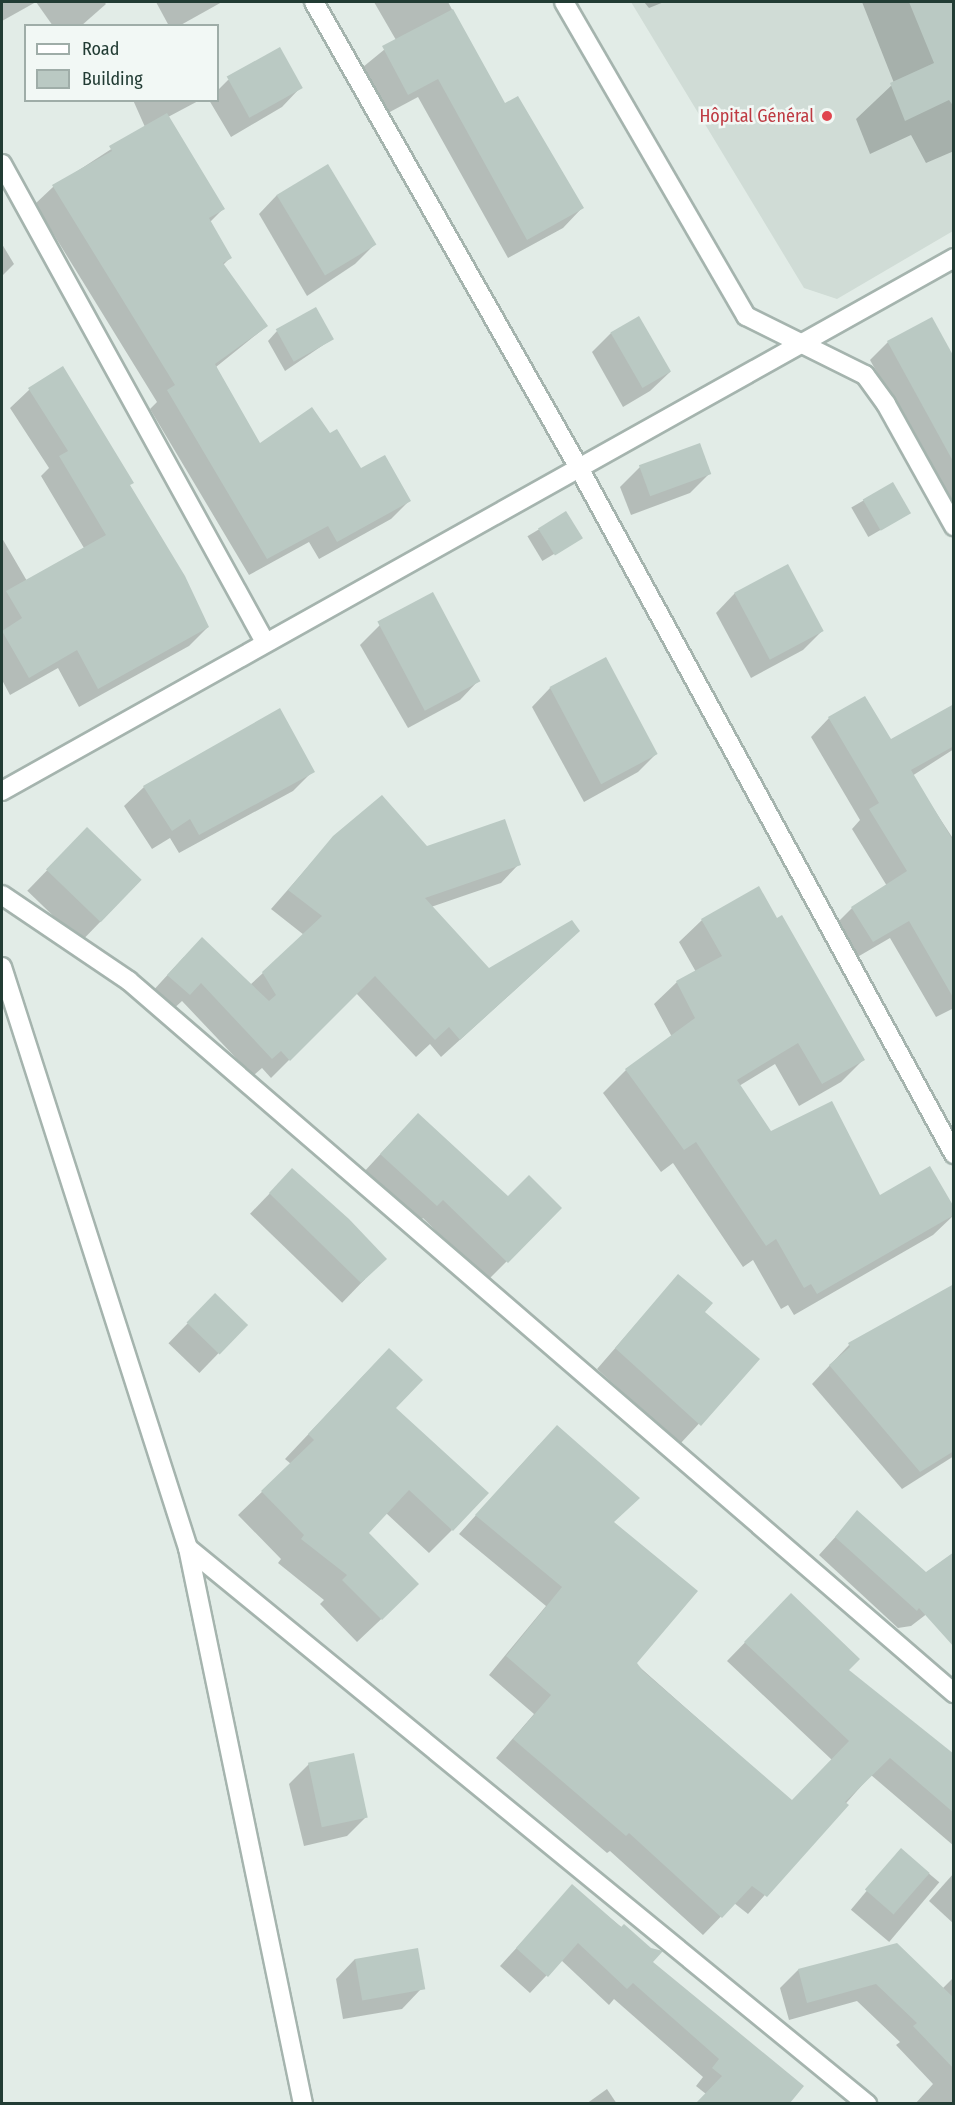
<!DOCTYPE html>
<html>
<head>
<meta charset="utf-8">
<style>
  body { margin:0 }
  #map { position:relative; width:955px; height:2105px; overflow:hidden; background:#e2ece7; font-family:"Fira Sans Condensed",sans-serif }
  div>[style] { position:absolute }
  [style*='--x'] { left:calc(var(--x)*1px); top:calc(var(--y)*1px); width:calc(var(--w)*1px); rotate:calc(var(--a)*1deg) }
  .built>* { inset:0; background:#d0dcd6 }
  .shadow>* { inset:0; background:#0003; transform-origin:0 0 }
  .building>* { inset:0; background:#bac9c3; transform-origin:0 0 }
  .roads { filter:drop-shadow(2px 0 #a5b4ae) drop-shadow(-2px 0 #a5b4ae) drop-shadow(0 2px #a5b4ae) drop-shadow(0 -2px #a5b4ae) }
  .minor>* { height:18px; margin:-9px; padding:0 9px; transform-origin:9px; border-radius:9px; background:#fff }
  .dots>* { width:16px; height:16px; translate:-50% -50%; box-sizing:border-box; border:3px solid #f2f8f5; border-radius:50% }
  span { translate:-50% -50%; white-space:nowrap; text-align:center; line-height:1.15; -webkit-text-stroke:5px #f2f8f5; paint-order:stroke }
  .health-label { font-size:18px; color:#be3a42 }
  .right { translate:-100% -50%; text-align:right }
  .frame { position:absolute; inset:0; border:3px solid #223c34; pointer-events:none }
  .legend { position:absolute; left:24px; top:24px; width:195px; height:78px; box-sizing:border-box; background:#f2f8f5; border:2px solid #9fada8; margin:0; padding:8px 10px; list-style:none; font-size:18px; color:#223c34 }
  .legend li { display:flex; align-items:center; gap:12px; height:30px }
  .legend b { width:30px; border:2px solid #9fada8 }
</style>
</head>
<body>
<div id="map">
  <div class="built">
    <i style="clip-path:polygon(631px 2px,953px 2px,953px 231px,837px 299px,804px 288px)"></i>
  </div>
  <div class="shadow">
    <i style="clip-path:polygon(2px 2px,36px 2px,2px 21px)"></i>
    <i style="clip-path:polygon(36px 2px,104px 2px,106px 4px,81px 26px,53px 26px)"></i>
    <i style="clip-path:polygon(156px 2px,222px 2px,179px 26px,169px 26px)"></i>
    <i style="clip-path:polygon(374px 2px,448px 2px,504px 105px,582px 208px,563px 228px,508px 258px,418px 97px,388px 113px,363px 67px,396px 40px)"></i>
    <i style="clip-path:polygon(644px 2px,664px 2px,649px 8px)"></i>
    <i style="clip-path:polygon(862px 2px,954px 2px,954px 151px,926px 163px,911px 135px,870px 154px,856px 119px,894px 83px)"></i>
    <i style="clip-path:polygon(228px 80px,301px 87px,282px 107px,231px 137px,209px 100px,218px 100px,218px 90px)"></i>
    <i style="clip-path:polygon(133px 100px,200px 100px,168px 117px,223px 209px,210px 222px,230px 258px,223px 265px,267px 326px,216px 367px,260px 445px,329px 435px,361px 470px,409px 501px,391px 519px,319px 559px,309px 542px,249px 575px,150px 409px,157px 402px,35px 204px,53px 187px,145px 127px)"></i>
    <i style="clip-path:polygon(277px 195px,374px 245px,355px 264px,307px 296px,259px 214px)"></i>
    <i style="clip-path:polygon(2px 244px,14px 264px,2px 276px)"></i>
    <i style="clip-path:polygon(277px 331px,332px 339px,285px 371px,268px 341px)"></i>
    <i style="clip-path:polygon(611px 333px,670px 372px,650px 391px,623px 407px,592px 352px)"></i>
    <i style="clip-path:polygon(888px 342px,954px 360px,954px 508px,870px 360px)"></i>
    <i style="clip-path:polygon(62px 368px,208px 627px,189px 646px,79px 707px,58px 668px,10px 695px,2px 680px,2px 538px,27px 581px,84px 548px,41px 476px,49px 468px,10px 408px,29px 390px)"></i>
    <i style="clip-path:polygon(640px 467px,710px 473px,690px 493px,631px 515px,620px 487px)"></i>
    <i style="left:892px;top:484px;width:34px;height:47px;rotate:60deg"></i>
    <i style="left:566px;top:513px;width:29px;height:45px;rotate:59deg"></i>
    <i style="clip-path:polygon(735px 593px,822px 631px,803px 650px,751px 678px,716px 613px)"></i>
    <i style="clip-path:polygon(380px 625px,479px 680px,460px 700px,408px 728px,360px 645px)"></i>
    <i style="clip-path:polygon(605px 659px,656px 754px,638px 772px,584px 802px,532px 707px,550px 688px)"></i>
    <i style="clip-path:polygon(829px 718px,890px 741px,954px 722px,954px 749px,912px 776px,954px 840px,954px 1008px,936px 1017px,890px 938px,854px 959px,834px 926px,852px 908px,887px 886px,852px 829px,860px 820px,811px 737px)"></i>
    <i style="clip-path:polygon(313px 771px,293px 791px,179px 853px,170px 838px,152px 849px,124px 806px,144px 787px)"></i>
    <i style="left:87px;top:829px;width:74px;height:86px;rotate:44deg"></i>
    <i style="clip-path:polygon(334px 837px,519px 864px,501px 883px,431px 907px,489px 969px,560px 949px,441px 1057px,430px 1044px,416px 1057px,356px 993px,271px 1078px,262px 1068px,253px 1076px,182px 1001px,170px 1012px,150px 994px,184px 957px,250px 985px,304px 935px,271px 909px)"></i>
    <i style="clip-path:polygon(702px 920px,863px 1060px,841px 1082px,799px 1106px,775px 1064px,739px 1086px,770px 1133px,880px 1197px,954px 1215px,933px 1235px,794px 1315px,788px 1305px,781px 1309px,753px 1260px,743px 1267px,673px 1163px,661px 1172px,603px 1093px,626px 1070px,672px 1037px,654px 1004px,677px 982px,696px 972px,679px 942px)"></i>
    <i style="clip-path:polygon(399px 1134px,508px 1198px,560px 1208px,487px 1281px,423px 1218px,416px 1225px,362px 1174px)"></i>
    <i style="left:273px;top:1190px;width:128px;height:33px;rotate:44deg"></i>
    <i style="clip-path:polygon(678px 1276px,703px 1312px,758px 1360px,680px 1444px,597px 1369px)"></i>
    <i style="clip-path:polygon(954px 1286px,954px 1456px,902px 1489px,812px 1384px,849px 1345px)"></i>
    <i style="left:215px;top:1295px;width:43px;height:67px;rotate:44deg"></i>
    <i style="clip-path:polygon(365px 1374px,452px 1530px,429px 1553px,386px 1513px,367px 1533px,394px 1607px,357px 1642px,320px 1604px,324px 1600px,278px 1563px,281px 1559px,238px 1515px,291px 1464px,285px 1459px)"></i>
    <i style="clip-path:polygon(539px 1445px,613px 1522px,635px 1663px,792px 1802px,832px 1760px,727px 1661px,791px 1595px,847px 1670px,954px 1757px,954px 1846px,871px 1775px,748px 1914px,734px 1903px,703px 1935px,610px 1851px,607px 1853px,496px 1758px,534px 1714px,489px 1675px,546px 1606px,459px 1534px)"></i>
    <i style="clip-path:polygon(857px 1513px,926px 1574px,954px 1593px,911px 1626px,898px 1628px,819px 1555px)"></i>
    <i style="clip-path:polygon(309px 1764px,367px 1816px,347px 1836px,304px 1846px,289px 1784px)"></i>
    <i style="left:901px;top:1850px;width:50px;height:78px;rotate:40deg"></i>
    <i style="clip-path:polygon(954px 1873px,954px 1924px,929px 1901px)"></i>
    <i style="clip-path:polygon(572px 1887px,657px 1956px,651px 1962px,802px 2087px,788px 2104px,697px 2104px,706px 2094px,696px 2086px,703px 2077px,614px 1999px,609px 2005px,561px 1960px,530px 1993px,500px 1966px)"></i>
    <i style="clip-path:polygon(355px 1959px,421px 1989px,402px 2009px,343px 2019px,336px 1979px)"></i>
    <i style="clip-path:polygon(798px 1970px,942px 1989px,954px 1977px,954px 2104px,915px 2104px,933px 2084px,896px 2045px,900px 2042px,857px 2001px,789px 2020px,780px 1988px)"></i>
    <i style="clip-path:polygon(607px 2089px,617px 2104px,586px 2104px)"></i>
  </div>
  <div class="building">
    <i style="clip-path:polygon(909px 2px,954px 2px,954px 107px,949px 100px,905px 121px,890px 83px,934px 63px)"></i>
    <i style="clip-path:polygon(453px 9px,505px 103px,518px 96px,584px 208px,527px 240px,438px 79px,408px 95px,382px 46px)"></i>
    <i style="left:280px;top:47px;width:47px;height:61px;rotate:61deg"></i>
    <i style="clip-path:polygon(167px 113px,225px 209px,209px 218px,232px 258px,223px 263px,268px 326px,215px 364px,260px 443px,312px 407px,330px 433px,337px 429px,361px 468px,385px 455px,411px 501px,337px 542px,328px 526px,267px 559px,167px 390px,175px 385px,52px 185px,112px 151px,109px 146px)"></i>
    <i style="left:328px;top:164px;width:94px;height:60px;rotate:59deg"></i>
    <i style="left:316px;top:307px;width:37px;height:46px;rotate:61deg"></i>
    <i style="left:639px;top:316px;width:64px;height:33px;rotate:60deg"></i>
    <i style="clip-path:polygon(932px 317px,954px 357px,954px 463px,887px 341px)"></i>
    <i style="clip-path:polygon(63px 366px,134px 483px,130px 485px,185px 576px,209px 627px,98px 689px,77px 650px,29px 678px,2px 631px,22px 618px,6px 591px,106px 535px,59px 456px,68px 451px,28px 388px)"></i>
    <i style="left:700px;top:443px;width:33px;height:65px;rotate:70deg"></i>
    <i style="left:893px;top:482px;width:36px;height:35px;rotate:60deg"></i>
    <i style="left:566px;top:511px;width:32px;height:33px;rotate:58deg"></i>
    <i style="left:788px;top:564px;width:76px;height:61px;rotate:62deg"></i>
    <i style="left:433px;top:592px;width:101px;height:63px;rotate:62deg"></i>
    <i style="left:606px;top:657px;width:110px;height:64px;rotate:62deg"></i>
    <i style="clip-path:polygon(865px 696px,891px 739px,954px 704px,954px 746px,911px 770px,954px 842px,954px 999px,909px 921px,873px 942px,851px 907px,907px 871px,869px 809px,879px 803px,828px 717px)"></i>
    <i style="clip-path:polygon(280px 708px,315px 772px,199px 835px,190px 819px,172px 831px,143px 786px)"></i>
    <i style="clip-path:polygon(382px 795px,427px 846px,505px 819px,521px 865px,425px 898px,489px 968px,572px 920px,580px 931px,460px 1040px,449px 1027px,435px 1040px,375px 976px,290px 1061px,281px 1051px,272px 1059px,201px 983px,190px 995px,167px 975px,202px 937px,269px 1001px,276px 995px,262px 972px,322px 916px,288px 890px,333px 836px)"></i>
    <i style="left:87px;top:827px;width:76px;height:59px;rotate:44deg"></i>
    <i style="clip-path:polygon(759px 886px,777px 918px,782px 915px,865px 1060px,822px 1084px,798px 1043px,737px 1080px,771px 1131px,832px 1101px,880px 1195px,930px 1166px,954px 1207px,954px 1215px,817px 1294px,811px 1284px,804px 1288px,776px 1239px,766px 1246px,696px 1142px,684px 1150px,625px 1069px,695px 1018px,676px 981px,722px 956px,701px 919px)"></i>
    <i style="clip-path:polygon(418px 1113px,508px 1196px,529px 1175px,562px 1208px,508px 1263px,443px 1200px,437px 1206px,380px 1154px)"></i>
    <i style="clip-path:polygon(292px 1168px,349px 1219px,387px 1259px,361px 1283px,269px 1193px)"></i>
    <i style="clip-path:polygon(678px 1274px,713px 1303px,705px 1312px,760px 1359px,701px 1426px,615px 1348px)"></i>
    <i style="clip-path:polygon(954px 1284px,954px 1451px,920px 1472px,829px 1365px,850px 1347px,848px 1343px)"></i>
    <i style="left:215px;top:1293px;width:46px;height:41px;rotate:44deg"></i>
    <i style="clip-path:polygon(389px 1348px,423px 1380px,396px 1408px,489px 1493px,453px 1531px,409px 1490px,369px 1533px,419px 1584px,382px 1620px,342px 1580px,347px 1575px,301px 1539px,304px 1535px,261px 1491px,314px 1440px,308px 1434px)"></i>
    <i style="clip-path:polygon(557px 1425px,640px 1498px,614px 1522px,698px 1591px,637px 1663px,643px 1671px,792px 1800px,849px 1741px,744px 1642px,791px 1593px,860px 1659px,849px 1670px,954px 1754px,954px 1813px,890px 1758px,845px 1802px,849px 1805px,767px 1897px,752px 1886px,722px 1918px,629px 1833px,626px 1836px,513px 1739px,551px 1695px,506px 1656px,562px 1587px,475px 1515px)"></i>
    <i style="clip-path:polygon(857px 1510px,926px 1572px,954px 1552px,954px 1647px,919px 1608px,917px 1611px,835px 1537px)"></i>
    <i style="left:354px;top:1753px;width:66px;height:47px;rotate:78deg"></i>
    <i style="left:901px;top:1848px;width:38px;height:55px;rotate:41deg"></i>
    <i style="clip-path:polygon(572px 1884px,621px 1927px,624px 1924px,651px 1948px,663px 1951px,653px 1962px,804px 2086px,790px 2103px,696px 2103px,722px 2076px,712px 2068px,719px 2059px,633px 1983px,627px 1989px,578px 1943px,548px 1977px,516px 1948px)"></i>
    <i style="clip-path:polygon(897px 1943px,954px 1998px,954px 2069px,913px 2026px,917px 2023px,876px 1984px,807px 2003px,798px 1969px)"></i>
    <i style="left:418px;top:1948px;width:42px;height:64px;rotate:80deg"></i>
  </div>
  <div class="roads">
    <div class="minor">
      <i style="--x:314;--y:2;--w:536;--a:60.37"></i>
      <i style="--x:579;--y:468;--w:782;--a:61.34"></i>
      <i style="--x:564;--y:2;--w:363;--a:59.9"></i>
      <i style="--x:746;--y:316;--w:133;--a:26.4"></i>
      <i style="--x:865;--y:375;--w:36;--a:54"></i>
      <i style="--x:886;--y:404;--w:140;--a:60.9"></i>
      <i style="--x:2;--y:164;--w:546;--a:61.18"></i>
      <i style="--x:2;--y:791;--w:1091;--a:-29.24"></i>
      <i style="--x:2;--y:895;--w:153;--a:34.1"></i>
      <i style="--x:129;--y:981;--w:1090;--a:40.8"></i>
      <i style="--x:2;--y:967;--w:610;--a:72.25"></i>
      <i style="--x:188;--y:1548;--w:568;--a:78.31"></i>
      <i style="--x:188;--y:1548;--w:878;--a:39.31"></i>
    </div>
  </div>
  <div class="dots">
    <i style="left:827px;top:116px;background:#e0444e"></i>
  </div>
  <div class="health-label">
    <span class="right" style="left:814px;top:116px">Hôpital Général</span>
  </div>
  <div class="frame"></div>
  <ul class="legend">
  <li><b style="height:8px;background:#fff"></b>Road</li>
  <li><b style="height:16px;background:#bac9c3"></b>Building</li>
  </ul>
</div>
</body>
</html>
